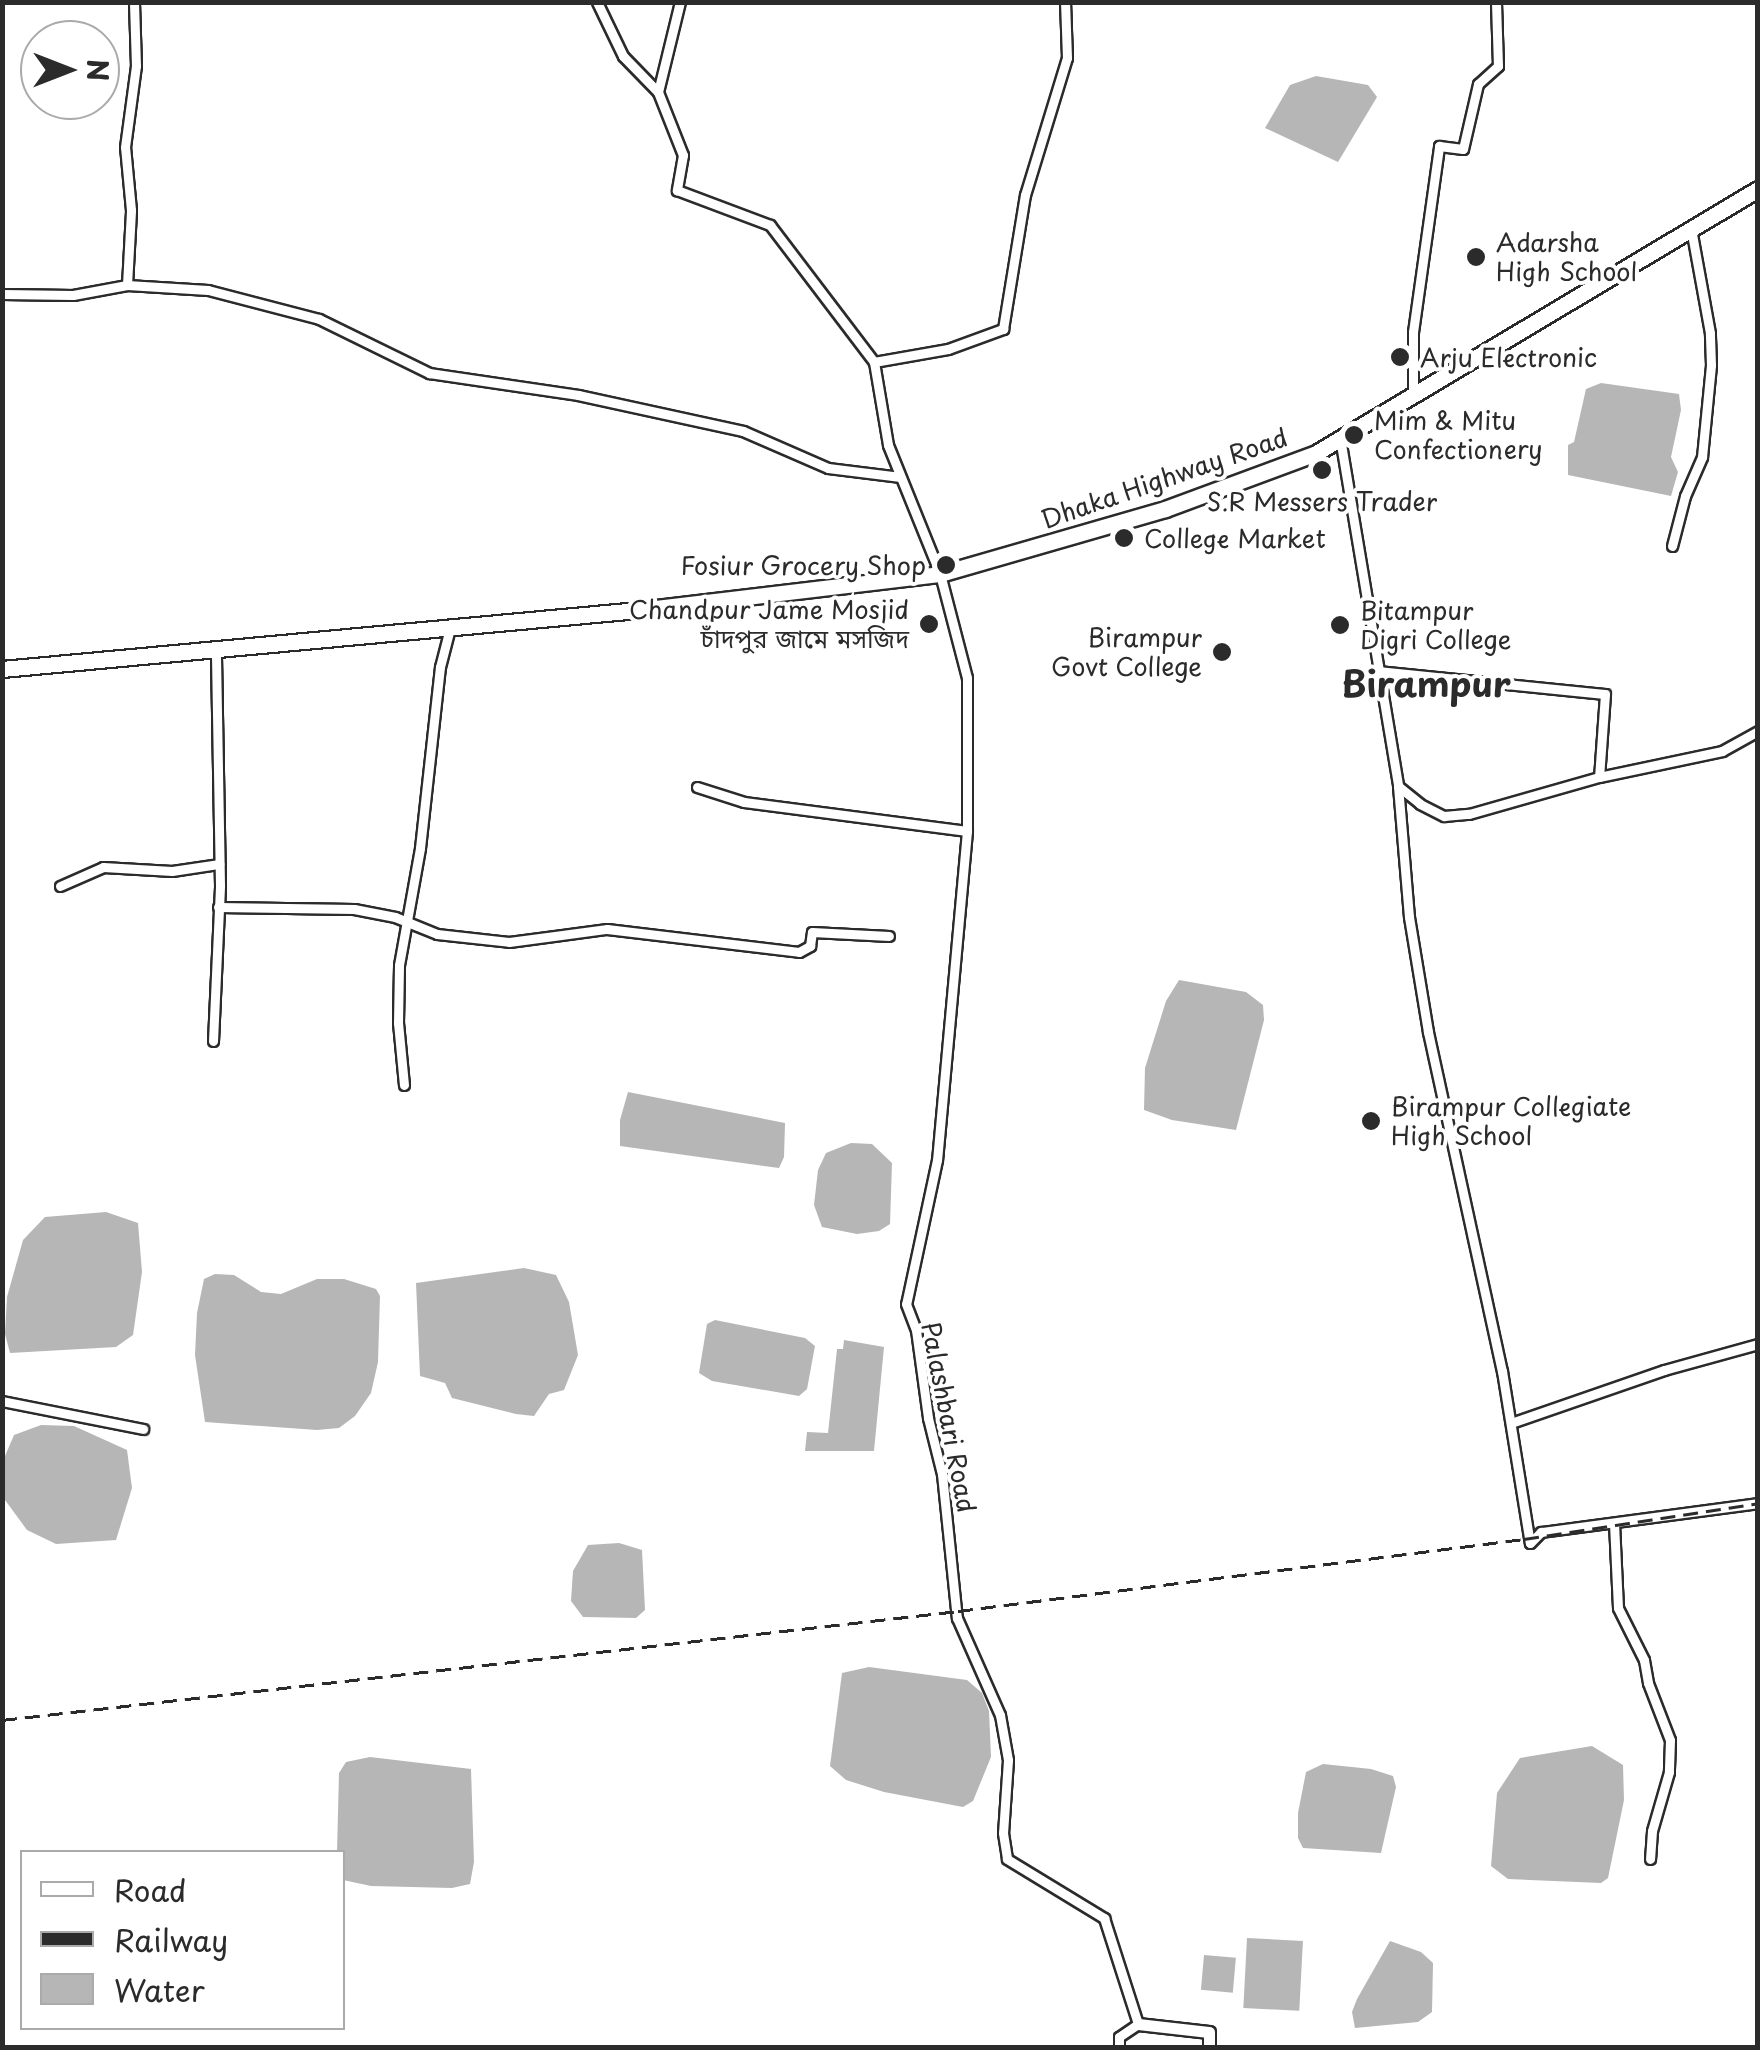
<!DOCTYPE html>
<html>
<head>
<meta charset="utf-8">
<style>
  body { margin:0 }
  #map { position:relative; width:1760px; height:2050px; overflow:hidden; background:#fff; font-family:"Playpen Sans","Noto Sans Bengali",sans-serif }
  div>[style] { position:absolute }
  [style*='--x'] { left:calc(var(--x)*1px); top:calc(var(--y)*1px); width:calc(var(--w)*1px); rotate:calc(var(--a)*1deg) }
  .water>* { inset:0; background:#b6b6b6; transform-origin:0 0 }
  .roads { filter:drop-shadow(2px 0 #2b2b2b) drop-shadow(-2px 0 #2b2b2b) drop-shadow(0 2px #2b2b2b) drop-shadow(0 -2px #2b2b2b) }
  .minor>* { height:9px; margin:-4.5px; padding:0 4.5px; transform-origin:4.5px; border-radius:4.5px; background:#fff }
  .tertiary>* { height:11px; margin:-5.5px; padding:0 5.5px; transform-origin:5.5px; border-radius:5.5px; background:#fff }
  .primary>* { height:15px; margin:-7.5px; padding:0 7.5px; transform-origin:7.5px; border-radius:7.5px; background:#fff }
  .rail>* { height:2.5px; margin-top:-1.25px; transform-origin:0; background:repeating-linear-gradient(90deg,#2b2b2b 0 15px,transparent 0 23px) }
  .dots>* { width:28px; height:28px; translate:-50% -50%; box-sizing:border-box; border:5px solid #fff; border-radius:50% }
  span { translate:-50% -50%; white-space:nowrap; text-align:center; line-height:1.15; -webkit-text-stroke:8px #fff; paint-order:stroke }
  .poi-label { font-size:25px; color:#2b2b2b }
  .left { translate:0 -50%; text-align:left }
  .right { translate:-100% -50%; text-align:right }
  .street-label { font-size:25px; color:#2b2b2b }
  .district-label { font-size:35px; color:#2b2b2b; font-weight:700 }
  .frame { position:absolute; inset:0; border:5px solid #2b2b2b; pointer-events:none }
  .legend { position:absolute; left:20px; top:1850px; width:325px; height:180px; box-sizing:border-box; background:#fff; border:2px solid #aaa; margin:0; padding:12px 18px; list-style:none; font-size:30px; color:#2b2b2b }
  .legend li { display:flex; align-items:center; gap:20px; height:50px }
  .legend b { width:50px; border:2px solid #aaa }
  .north { position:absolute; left:20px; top:20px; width:100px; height:100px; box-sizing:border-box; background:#fff; border:2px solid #aaa; border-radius:50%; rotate:90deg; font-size:28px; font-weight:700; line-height:40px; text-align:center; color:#2b2b2b }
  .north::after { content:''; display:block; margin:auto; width:35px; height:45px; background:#2b2b2b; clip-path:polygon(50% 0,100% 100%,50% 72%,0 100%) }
</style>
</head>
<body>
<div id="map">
  <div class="water">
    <i style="clip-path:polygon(1316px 76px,1368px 85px,1377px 97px,1338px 162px,1265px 128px,1290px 85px)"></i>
    <i style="clip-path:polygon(1601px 383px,1679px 394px,1681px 410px,1671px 457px,1678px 472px,1671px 496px,1568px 475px,1568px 445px,1574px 442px,1586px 389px)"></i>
    <i style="clip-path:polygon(1179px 980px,1246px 992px,1263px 1005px,1264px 1020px,1236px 1130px,1172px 1120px,1144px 1110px,1145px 1068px,1166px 1001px)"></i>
    <i style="clip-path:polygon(628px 1092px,785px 1123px,784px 1157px,779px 1168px,620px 1146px,620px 1120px)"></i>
    <i style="clip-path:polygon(851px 1143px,872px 1144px,892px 1163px,890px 1224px,879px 1231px,857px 1234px,822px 1227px,814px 1205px,818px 1170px,826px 1153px)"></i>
    <i style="clip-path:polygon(106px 1212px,138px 1223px,142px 1272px,133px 1335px,116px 1347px,10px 1353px,5px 1334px,7px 1297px,23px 1240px,45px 1217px)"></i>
    <i style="clip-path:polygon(524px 1268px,556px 1275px,569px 1302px,578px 1355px,564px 1390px,549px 1394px,534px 1416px,516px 1414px,452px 1398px,445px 1383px,420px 1376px,416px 1283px)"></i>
    <i style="clip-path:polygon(215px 1274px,234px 1275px,261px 1292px,281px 1294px,317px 1279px,344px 1279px,376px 1289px,380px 1296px,378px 1362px,371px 1393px,355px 1416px,339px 1428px,317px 1430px,205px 1422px,195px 1355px,197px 1313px,204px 1279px)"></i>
    <i style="clip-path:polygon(715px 1320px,805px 1338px,815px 1346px,807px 1389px,799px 1396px,712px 1381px,699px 1373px,707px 1324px)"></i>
    <i style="clip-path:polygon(844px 1340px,884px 1347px,874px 1451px,805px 1451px,807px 1432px,828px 1433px,837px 1349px,843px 1349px)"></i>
    <i style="clip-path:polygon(41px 1425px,74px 1426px,127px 1450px,132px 1488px,116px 1540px,56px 1544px,27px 1530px,5px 1500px,5px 1456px,14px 1435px)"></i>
    <i style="clip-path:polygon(619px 1543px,642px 1550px,645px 1610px,636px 1618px,583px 1617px,571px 1601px,573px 1571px,588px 1545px)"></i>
    <i style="clip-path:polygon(869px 1667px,967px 1680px,982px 1693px,989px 1711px,991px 1757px,973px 1801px,963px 1807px,884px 1792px,846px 1780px,830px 1766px,842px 1673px)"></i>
    <i style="clip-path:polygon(1592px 1746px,1623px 1765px,1624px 1800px,1608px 1878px,1601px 1883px,1508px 1879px,1491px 1866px,1497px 1793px,1520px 1758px)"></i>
    <i style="clip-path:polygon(370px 1757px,471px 1769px,474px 1862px,470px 1884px,452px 1888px,371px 1886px,343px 1880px,342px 1852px,337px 1852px,339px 1773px,346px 1762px)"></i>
    <i style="clip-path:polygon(1323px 1764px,1371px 1769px,1393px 1776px,1396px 1787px,1381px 1853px,1303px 1848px,1298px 1838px,1298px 1813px,1306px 1772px)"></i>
    <i style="left:1247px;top:1938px;width:56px;height:70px;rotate:3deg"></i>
    <i style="clip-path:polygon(1390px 1941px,1421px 1952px,1433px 1963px,1432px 2012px,1418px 2022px,1355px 2028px,1352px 2012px,1357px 1999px)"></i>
    <i style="left:1204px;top:1955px;width:32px;height:35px;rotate:5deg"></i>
  </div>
  <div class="roads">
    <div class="minor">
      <i style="--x:597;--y:2;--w:60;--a:64.3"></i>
      <i style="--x:623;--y:56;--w:50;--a:45.8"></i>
      <i style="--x:658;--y:92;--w:68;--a:68.4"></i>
      <i style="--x:683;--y:155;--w:36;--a:100"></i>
      <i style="--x:677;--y:190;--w:99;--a:20.6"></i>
      <i style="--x:770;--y:225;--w:172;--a:52.8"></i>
      <i style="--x:874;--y:362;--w:84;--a:80.4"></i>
      <i style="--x:888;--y:445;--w:139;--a:68"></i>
      <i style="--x:940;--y:574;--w:107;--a:75.4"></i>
      <i style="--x:967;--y:678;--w:153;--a:90"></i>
      <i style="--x:967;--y:831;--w:330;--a:95.2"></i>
      <i style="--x:937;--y:1160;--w:147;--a:102.1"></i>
      <i style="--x:906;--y:1304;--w:28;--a:69"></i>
      <i style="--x:916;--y:1330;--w:89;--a:82.2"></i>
      <i style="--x:928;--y:1418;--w:58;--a:76"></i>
      <i style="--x:942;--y:1474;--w:145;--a:84.1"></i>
      <i style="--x:957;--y:1618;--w:106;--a:66.1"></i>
      <i style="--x:1000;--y:1715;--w:46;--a:79.9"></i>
      <i style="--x:1008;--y:1760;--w:73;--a:93.9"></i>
      <i style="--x:1003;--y:1833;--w:26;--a:81"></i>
      <i style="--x:1007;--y:1859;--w:114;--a:31.3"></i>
      <i style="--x:1104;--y:1918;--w:111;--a:72.2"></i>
      <i style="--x:1138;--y:2024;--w:23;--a:146"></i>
      <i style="--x:1119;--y:2037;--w:11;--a:90"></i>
      <i style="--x:658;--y:92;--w:93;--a:-76.3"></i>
      <i style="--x:127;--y:285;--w:81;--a:3.5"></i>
      <i style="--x:208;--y:290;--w:115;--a:14.6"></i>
      <i style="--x:319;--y:319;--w:123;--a:26.1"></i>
      <i style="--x:429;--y:373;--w:151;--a:8.4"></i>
      <i style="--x:578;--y:395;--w:169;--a:12.3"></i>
      <i style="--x:743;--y:431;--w:93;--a:23.5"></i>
      <i style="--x:828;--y:468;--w:73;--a:7.1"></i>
      <i style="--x:2;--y:294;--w:71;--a:0.8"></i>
      <i style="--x:73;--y:295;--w:55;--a:-10.5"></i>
      <i style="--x:127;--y:285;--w:75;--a:-86.9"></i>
      <i style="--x:131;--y:210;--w:63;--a:-95.4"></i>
      <i style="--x:125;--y:147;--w:82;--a:-82.3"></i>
      <i style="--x:136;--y:66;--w:64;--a:-91.8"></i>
      <i style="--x:874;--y:362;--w:75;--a:-10"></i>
      <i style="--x:948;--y:349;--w:59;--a:-20"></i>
      <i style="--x:1003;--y:329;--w:136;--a:-80.7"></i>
      <i style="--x:1025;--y:195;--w:143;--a:-73"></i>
      <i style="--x:1067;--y:58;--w:56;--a:-92"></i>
      <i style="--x:1413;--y:392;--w:60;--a:-90"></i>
      <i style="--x:1413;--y:332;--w:188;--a:-82"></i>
      <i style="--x:1439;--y:146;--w:24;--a:7"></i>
      <i style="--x:1463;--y:149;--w:67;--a:-77"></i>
      <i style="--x:1478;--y:84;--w:27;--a:-42"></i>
      <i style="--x:1498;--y:66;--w:64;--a:-91.8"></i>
      <i style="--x:1340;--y:438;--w:353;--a:80.5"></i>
      <i style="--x:1398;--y:786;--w:131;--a:85.2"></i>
      <i style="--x:1409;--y:917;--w:117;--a:80.6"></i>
      <i style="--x:1428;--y:1032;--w:347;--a:77.7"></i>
      <i style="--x:1502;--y:1371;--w:174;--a:80.8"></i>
      <i style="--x:1672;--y:546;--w:52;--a:-75.4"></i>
      <i style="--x:1685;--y:496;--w:43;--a:-66.4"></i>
      <i style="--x:1702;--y:457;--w:92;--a:-84.4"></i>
      <i style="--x:1711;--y:365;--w:32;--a:-92"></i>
      <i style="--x:1710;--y:333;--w:107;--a:-100.3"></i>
      <i style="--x:1377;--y:671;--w:229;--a:5.8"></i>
      <i style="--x:1605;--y:694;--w:83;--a:94.1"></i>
      <i style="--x:1398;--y:786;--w:28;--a:39"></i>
      <i style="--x:1420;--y:804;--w:27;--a:27"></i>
      <i style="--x:1444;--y:816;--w:25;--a:-5"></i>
      <i style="--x:1469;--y:814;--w:135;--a:-15.9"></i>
      <i style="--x:1599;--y:777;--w:126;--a:-11.9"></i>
      <i style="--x:1722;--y:751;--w:41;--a:-29.1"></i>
      <i style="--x:697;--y:787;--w:49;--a:17.7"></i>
      <i style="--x:744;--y:802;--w:225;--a:7.4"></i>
      <i style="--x:60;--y:886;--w:47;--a:-23.8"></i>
      <i style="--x:103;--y:867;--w:69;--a:3.3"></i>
      <i style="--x:172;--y:871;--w:48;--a:-8.5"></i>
      <i style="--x:218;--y:907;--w:136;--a:0.8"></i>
      <i style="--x:354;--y:909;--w:42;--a:11"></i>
      <i style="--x:395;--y:917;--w:45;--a:22"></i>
      <i style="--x:437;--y:934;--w:72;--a:6.3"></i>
      <i style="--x:509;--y:942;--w:99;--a:-7.6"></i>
      <i style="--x:607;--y:929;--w:193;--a:6.8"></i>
      <i style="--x:799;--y:952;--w:13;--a:-29"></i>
      <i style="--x:810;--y:946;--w:14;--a:-82"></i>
      <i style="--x:812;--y:932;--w:77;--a:3"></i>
      <i style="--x:213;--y:1041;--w:156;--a:-87.4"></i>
      <i style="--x:220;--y:885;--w:235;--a:-91"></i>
      <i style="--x:404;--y:1085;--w:62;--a:-95.5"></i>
      <i style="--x:398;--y:1023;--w:58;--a:-89"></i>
      <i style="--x:399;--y:965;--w:119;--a:-79.8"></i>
      <i style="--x:420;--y:848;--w:182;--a:-83.7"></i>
      <i style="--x:440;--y:667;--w:40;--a:-75.6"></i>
      <i style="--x:2;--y:1401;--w:144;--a:11.2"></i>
      <i style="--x:1511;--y:1423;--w:162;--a:-19.1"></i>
      <i style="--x:1664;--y:1370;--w:98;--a:-15.5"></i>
      <i style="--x:1614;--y:1523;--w:85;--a:87.3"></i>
      <i style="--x:1618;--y:1608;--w:58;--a:63.4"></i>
      <i style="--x:1644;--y:1660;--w:23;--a:80"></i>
      <i style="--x:1648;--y:1683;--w:61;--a:68.9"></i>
      <i style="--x:1670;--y:1740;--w:32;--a:92"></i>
      <i style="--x:1669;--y:1772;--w:61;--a:106.1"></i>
      <i style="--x:1652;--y:1831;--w:28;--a:94"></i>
      <i style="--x:1530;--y:1543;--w:16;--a:-45"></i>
      <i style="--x:1541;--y:1532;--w:219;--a:-7.6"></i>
    </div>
    <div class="tertiary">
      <i style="--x:1138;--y:2024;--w:71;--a:6.4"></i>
      <i style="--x:1209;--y:2032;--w:16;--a:90"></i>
    </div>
    <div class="primary">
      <i style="--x:2;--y:669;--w:639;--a:-5.3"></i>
      <i style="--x:638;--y:610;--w:304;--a:-6.8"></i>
      <i style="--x:940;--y:574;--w:234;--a:-16.1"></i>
      <i style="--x:1165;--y:509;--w:161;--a:-20.3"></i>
      <i style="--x:1316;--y:453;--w:515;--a:-30.85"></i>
    </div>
  </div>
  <div class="rail">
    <i style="--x:2;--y:1720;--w:962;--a:-6.5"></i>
    <i style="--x:958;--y:1611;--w:571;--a:-7.25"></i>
    <i style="--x:1524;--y:1539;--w:237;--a:-8.7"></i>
  </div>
  <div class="dots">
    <i style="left:1476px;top:257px;background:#2b2b2b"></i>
    <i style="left:1400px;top:357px;background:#2b2b2b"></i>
    <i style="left:1354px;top:435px;background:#2b2b2b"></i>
    <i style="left:1322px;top:470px;background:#2b2b2b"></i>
    <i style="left:1124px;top:538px;background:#2b2b2b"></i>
    <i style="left:946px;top:565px;background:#2b2b2b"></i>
    <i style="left:929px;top:624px;background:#2b2b2b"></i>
    <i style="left:1340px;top:625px;background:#2b2b2b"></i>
    <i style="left:1222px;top:652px;background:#2b2b2b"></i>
    <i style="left:1371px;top:1121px;background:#2b2b2b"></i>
  </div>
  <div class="poi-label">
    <span class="left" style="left:1496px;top:257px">Adarsha<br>High School</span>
    <span class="left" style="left:1420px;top:357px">Arju Electronic</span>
    <span class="left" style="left:1374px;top:435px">Mim &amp; Mitu<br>Confectionery</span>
    <span style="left:1322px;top:501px">S.R Messers Trader</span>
    <span class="left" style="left:1144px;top:538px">College Market</span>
    <span class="right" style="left:926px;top:565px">Fosiur Grocery Shop</span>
    <span class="right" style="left:909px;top:624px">Chandpur Jame Mosjid<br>চাঁদপুর জামে মসজিদ</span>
    <span class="left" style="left:1360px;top:625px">Bitampur<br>Digri College</span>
    <span class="right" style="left:1202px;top:652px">Birampur<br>Govt College</span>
    <span class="left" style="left:1391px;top:1121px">Birampur Collegiate<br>High School</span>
  </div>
  <div class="street-label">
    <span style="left:1164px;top:478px;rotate:-19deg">Dhaka Highway Road</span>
    <span style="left:949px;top:1417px;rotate:79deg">Palashbari Road</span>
  </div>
  <div class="district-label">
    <span style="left:1426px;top:683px">Birampur</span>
  </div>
  <div class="frame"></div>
  <ul class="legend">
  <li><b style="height:12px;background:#fff"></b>Road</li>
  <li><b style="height:12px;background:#2b2b2b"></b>Railway</li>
  <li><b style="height:28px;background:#b6b6b6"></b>Water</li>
  </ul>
  <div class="north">N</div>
</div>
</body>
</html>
